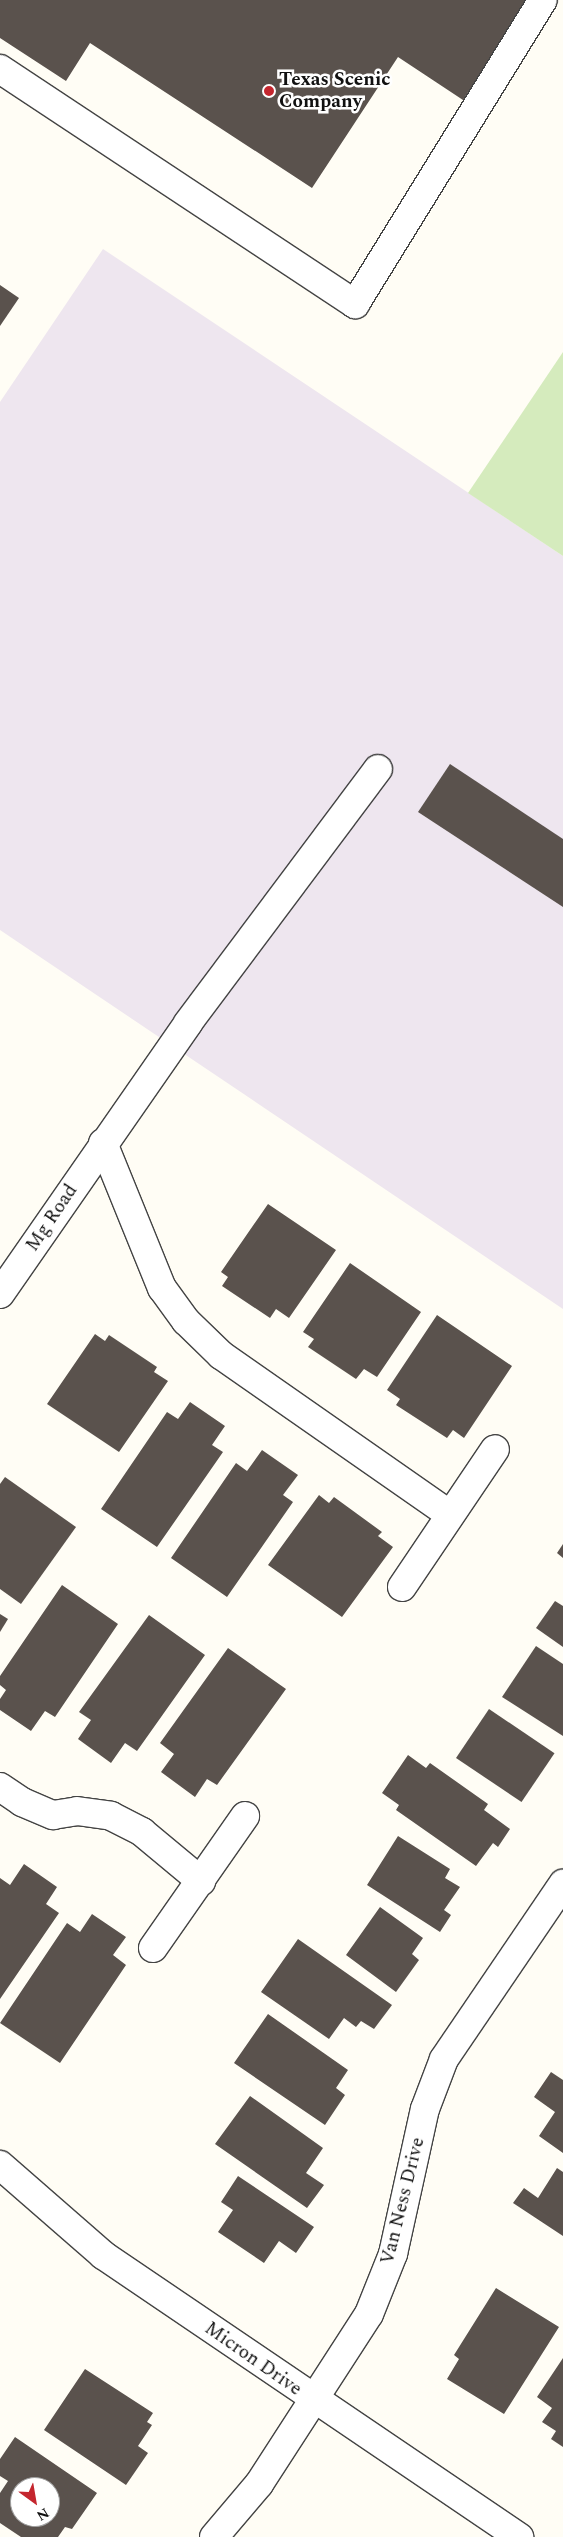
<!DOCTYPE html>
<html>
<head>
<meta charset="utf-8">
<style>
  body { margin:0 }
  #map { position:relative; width:563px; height:2537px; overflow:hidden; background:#fffdf5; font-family:Spectral,serif }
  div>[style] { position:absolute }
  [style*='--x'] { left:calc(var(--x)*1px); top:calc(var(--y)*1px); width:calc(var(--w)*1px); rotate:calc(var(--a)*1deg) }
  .industrial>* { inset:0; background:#eee6ef }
  .green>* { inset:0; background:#d5ebbd }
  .building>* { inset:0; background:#5a524d; transform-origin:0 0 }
  .roads { filter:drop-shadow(1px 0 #444) drop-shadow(-1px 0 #444) drop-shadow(0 1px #444) drop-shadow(0 -1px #444) }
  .minor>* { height:28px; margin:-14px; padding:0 14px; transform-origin:14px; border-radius:14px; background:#fff }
  .dots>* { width:14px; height:14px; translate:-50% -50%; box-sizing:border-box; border:2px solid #fff; border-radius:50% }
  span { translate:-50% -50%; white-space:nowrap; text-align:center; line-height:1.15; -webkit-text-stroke:5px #fff; paint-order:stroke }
  .poi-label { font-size:19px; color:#111; font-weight:700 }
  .left { translate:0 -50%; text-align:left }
  .street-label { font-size:19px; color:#111 }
  .north { position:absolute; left:10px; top:2477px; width:50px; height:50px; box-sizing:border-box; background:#fff; border:1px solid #a0a0a0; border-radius:50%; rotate:148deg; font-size:14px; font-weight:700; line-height:20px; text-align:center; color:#111 }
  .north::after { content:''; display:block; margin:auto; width:18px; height:22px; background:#c4262e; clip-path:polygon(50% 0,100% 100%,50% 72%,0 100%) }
</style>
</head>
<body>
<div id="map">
  <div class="industrial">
    <i style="clip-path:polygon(103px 249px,563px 556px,563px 1309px,0 930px,0 402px)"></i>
  </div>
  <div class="green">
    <i style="clip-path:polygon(563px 352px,563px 556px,468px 493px)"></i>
  </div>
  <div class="building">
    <i style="clip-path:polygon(0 0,529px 0,463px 100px,398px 57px,312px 188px,90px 43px,66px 81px,0 38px)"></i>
    <i style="clip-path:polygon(0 285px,19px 298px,0 326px)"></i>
    <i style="clip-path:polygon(450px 764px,563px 839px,563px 907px,418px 812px)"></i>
    <i style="clip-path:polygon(268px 1204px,336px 1250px,289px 1318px,276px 1309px,270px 1318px,222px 1286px,228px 1277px,221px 1272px)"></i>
    <i style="clip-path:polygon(350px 1263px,421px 1312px,377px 1377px,364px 1369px,356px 1379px,308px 1347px,314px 1339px,303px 1332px)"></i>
    <i style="clip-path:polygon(437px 1315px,512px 1366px,464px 1438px,453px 1430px,447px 1438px,396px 1405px,400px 1399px,387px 1390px)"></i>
    <i style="clip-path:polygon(95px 1334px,105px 1341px,109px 1335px,157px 1367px,154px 1372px,168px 1381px,119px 1452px,47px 1404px)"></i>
    <i style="clip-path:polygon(190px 1402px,225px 1426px,212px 1445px,223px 1452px,157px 1547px,101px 1509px,167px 1412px,178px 1419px)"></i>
    <i style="clip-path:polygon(262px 1450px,298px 1475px,283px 1495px,293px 1502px,227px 1597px,171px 1558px,236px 1463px,247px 1471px)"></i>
    <i style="clip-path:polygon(5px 1477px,76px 1527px,21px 1604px,0 1589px,0 1484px)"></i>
    <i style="clip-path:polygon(319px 1495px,329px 1503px,334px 1497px,382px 1532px,378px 1536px,393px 1547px,342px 1617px,268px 1565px)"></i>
    <i style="clip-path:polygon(563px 1544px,563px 1558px,557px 1553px)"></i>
    <i style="clip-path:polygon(62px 1585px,118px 1624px,55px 1717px,45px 1711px,31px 1731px,0 1710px,0 1699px,6px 1690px,0 1685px,0 1676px)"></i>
    <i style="clip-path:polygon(555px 1601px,563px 1606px,563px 1647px,536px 1628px)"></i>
    <i style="clip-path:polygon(0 1614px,8px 1619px,0 1632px)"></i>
    <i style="clip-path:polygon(149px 1615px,205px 1655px,137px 1751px,125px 1743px,111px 1763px,78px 1739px,91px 1720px,79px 1712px)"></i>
    <i style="clip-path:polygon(536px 1646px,563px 1664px,563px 1736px,502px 1697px)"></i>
    <i style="clip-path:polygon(228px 1648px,286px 1689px,217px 1785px,207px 1779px,195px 1797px,161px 1772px,174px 1754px,160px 1743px)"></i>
    <i style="left:489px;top:1709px;width:79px;height:59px;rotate:34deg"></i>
    <i style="clip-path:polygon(408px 1755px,426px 1768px,430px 1763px,488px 1804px,484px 1810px,510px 1829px,498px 1847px,493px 1843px,476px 1866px,396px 1810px,399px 1805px,382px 1793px)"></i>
    <i style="clip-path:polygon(398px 1836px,450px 1869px,445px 1878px,460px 1887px,444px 1910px,451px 1915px,440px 1932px,367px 1885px)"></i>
    <i style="clip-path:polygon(24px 1864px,57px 1887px,46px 1904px,59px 1913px,0 1999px,0 1878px,10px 1885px)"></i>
    <i style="clip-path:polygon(380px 1907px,423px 1938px,412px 1954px,419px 1960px,396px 1992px,346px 1955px)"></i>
    <i style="clip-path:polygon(92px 1914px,126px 1937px,113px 1955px,126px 1965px,60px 2063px,0 2023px,67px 1923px,80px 1932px)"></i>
    <i style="clip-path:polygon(298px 1939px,392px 2005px,374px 2029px,361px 2021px,356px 2027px,344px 2018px,329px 2039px,261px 1992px)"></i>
    <i style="clip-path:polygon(268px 2014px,348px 2070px,336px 2088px,345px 2095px,325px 2125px,234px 2063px)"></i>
    <i style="clip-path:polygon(551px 2072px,563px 2080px,563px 2153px,539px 2136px,555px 2112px,534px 2097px)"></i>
    <i style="clip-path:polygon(250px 2096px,323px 2148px,306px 2173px,324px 2185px,307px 2208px,215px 2144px)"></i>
    <i style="clip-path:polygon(557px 2168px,563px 2172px,563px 2236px,513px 2203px,524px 2188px,538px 2198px)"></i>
    <i style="clip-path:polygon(238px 2176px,314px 2227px,296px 2253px,279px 2241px,264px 2263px,218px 2232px,233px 2210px,221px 2202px)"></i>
    <i style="clip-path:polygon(496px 2288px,559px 2327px,504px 2414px,447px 2379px,459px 2359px,454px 2355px)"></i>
    <i style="clip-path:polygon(563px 2358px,563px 2447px,551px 2439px,556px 2431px,542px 2422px,552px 2408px,537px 2397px)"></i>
    <i style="clip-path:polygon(85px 2369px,153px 2413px,147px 2422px,152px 2425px,138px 2446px,148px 2453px,126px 2485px,44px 2430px)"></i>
    <i style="clip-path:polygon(evenodd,15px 2437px,97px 2493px,72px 2529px,65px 2527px,58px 2537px,21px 2537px,0 2523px,0 2493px,8px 2481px,0 2476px,0 2459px,15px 2437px,20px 2487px,50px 2487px,50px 2517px,20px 2517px,20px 2487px)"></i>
  </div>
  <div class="roads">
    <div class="minor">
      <i style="--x:0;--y:69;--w:426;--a:33.5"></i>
      <i style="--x:355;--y:304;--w:357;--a:-58.3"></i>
      <i style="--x:103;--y:1143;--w:157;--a:67.9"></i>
      <i style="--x:162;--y:1288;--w:41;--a:54"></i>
      <i style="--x:186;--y:1321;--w:49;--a:44.2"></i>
      <i style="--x:221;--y:1355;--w:279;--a:34.9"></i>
      <i style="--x:0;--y:1294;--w:330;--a:-55.2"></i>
      <i style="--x:188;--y:1023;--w:317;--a:-53.2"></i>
      <i style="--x:402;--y:1587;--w:166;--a:-56"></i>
      <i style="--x:0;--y:1787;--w:27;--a:34"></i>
      <i style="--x:22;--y:1802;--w:34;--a:23"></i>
      <i style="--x:53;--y:1815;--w:24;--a:-9"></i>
      <i style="--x:77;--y:1811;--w:34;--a:8"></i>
      <i style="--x:111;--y:1816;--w:35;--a:27"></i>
      <i style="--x:142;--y:1832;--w:77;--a:39.7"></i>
      <i style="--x:153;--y:1948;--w:161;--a:-55.1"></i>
      <i style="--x:0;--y:2165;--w:137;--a:41.1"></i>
      <i style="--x:103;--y:2255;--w:503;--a:34.13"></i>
      <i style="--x:214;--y:2537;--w:70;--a:-49.7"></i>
      <i style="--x:259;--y:2484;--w:202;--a:-57.1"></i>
      <i style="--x:369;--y:2314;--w:65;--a:-68.2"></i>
      <i style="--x:393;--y:2254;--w:148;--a:-77.6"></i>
      <i style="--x:425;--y:2109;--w:53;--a:-69.2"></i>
      <i style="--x:444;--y:2059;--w:212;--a:-55.8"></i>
    </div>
  </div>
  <div class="dots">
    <i style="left:269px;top:91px;background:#c4262e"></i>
  </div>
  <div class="poi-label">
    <span class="left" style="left:279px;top:91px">Texas Scenic<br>Company</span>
  </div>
  <div class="street-label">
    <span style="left:52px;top:1218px;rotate:-56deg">Mg Road</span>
    <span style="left:403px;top:2201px;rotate:-76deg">Van Ness Drive</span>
    <span style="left:253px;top:2359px;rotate:35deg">Micron Drive</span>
  </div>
  <div class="north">N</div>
</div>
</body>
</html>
